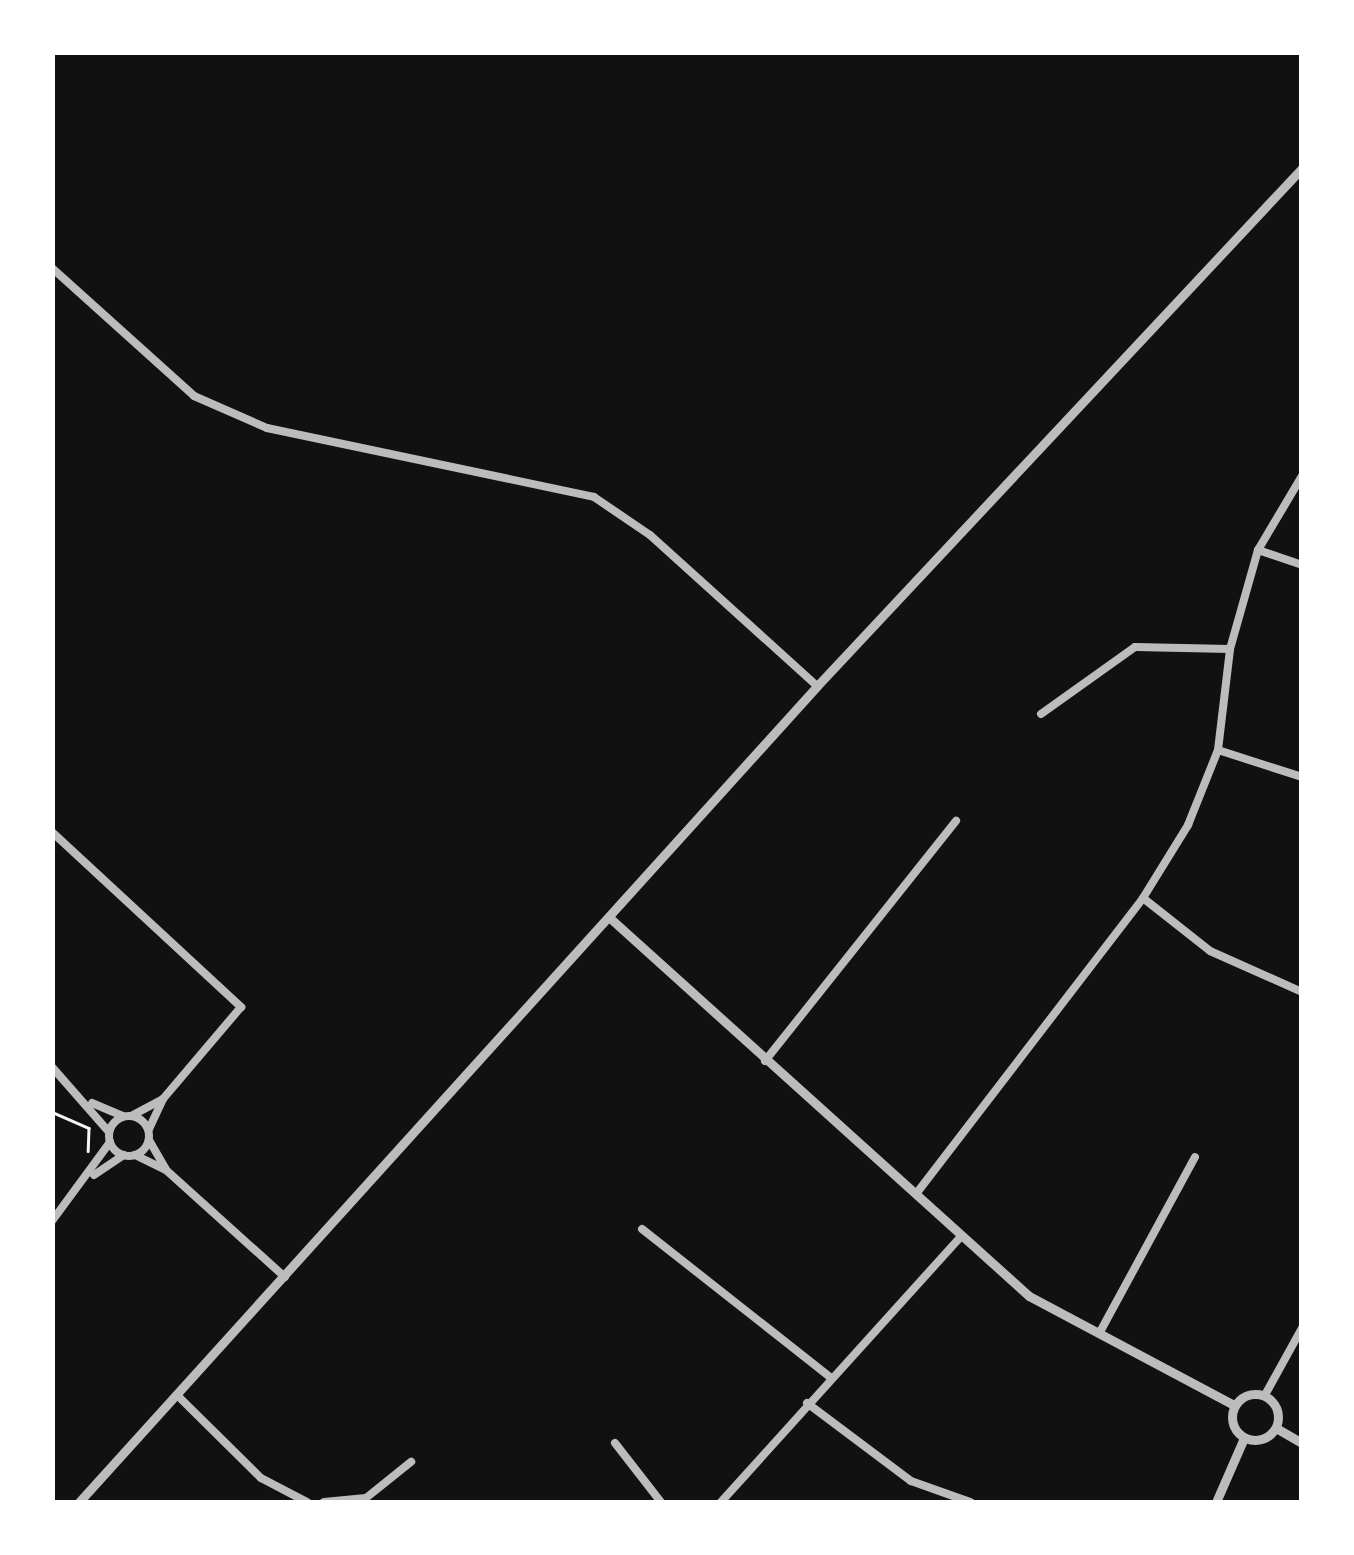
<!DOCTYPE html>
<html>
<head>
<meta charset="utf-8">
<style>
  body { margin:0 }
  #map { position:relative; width:1354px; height:1555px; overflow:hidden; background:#111; font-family:Quicksand,sans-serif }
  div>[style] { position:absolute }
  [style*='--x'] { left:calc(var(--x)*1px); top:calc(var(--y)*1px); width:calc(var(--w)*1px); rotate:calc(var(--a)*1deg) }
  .path>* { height:2.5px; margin:-1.25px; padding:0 1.25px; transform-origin:1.25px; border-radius:1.25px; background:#f5f5f5 }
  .minor>* { height:8px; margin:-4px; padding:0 4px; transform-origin:4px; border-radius:4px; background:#bcbcbc }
  .minor>.ring { margin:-4px; padding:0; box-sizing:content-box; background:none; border:8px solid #bcbcbc; border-radius:50% }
  .tertiary>* { height:9px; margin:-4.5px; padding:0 4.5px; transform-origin:4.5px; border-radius:4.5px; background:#bcbcbc }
  .tertiary>.ring { margin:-4.5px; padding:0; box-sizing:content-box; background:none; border:9px solid #bcbcbc; border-radius:50% }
  span { translate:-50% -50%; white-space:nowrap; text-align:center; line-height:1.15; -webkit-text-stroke:10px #fff; paint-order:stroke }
  .frame { position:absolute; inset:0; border:55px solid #fff; pointer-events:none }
</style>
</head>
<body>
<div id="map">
  <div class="path">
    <i style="--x:52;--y:1112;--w:40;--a:23.4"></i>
    <i style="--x:89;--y:1128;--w:23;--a:92"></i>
  </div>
  <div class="minor">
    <i style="--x:52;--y:268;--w:191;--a:42"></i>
    <i style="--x:194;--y:396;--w:80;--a:23.7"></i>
    <i style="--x:267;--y:428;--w:334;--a:11.9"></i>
    <i style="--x:594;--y:497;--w:68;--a:34.2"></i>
    <i style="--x:650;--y:535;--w:225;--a:42.1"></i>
    <i style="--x:1258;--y:550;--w:46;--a:18.8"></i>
    <i style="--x:1041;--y:714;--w:115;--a:-35.5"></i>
    <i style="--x:1135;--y:647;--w:95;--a:1.2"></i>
    <i style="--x:1218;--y:750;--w:88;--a:17.8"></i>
    <i style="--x:52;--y:832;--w:258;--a:42.8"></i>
    <i style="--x:241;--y:1007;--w:121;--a:130.3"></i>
    <i style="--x:163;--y:1099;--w:34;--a:152"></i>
    <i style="--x:1143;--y:898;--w:85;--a:38.3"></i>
    <i style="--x:1210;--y:951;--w:101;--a:24"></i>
    <i style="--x:765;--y:1061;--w:307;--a:-51.5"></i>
    <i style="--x:52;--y:1067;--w:86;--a:48.8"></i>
    <i style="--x:92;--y:1103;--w:34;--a:23"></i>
    <i class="ring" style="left:109px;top:1116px;width:32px;height:32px"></i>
    <i style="--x:149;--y:1129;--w:33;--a:-65"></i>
    <i style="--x:149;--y:1140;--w:34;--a:60"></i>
    <i style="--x:166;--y:1170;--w:160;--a:42"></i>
    <i style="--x:135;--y:1155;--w:34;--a:26"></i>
    <i style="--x:94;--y:1175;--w:36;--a:-34"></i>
    <i style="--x:916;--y:1194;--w:373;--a:-52.5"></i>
    <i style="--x:1143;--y:898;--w:86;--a:-58.3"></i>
    <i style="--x:1188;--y:825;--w:81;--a:-68.2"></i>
    <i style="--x:1218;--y:750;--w:102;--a:-83.2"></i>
    <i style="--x:1230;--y:649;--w:103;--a:-74.2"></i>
    <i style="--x:1258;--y:550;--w:86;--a:-59.3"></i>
    <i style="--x:52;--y:1221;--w:98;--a:-53.7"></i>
    <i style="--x:642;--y:1229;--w:239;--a:38.2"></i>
    <i style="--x:1100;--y:1332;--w:199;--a:-61.5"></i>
    <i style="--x:177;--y:1395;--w:118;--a:44.7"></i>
    <i style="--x:261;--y:1478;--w:52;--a:27.6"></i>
    <i style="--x:1265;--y:1395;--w:77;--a:-61.1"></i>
    <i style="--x:807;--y:1403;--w:130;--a:36.9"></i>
    <i style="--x:911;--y:1481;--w:63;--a:19.6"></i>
    <i style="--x:615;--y:1443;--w:75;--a:52.1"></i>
    <i style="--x:324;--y:1502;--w:42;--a:-5.4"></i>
    <i style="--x:366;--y:1498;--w:58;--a:-38.7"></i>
    <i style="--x:721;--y:1502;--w:355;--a:-47.9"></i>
  </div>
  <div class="tertiary">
    <i style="--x:611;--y:919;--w:563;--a:42.05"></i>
    <i style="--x:1029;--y:1296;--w:232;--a:28"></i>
    <i class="ring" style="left:1232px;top:1394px;width:37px;height:37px"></i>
    <i style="--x:1276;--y:1428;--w:30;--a:30"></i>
    <i style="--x:79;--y:1502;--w:1100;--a:-47.87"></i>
    <i style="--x:817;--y:686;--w:710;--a:-46.88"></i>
    <i style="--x:1216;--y:1502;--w:70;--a:-66.4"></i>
  </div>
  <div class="frame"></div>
</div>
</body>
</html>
